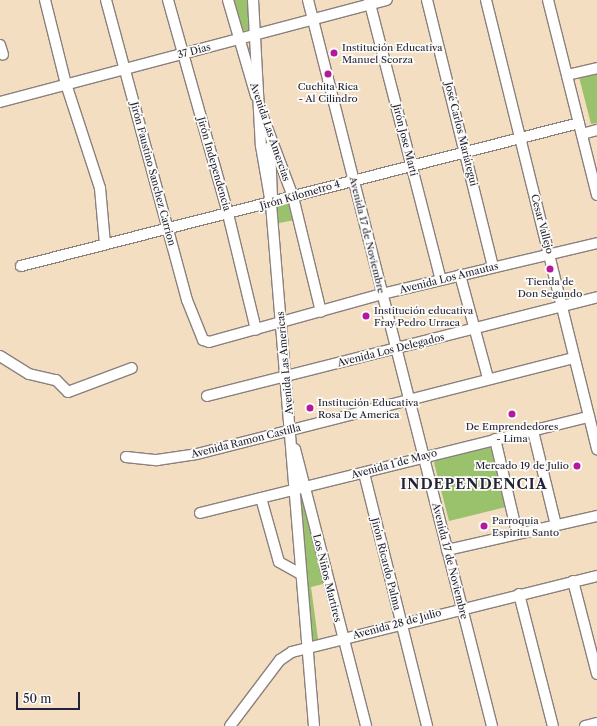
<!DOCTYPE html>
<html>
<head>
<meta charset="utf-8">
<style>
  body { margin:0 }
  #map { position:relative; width:597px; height:726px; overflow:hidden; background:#f3dec1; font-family:"Libre Caslon Text",serif }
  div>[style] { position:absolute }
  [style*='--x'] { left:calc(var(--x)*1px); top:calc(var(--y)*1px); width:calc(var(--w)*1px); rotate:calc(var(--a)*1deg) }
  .green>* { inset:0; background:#9ac16c }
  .roads { filter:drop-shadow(1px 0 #8a807e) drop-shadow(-1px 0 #8a807e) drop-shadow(0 1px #8a807e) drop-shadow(0 -1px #8a807e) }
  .street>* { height:10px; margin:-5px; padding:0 5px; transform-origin:5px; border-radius:5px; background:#fff }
  .dots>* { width:11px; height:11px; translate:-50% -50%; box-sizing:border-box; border:2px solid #fdfcf7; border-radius:50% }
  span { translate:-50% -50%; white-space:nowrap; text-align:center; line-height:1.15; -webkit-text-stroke:3.5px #fdfcf7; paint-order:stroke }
  .poi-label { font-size:10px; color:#22223b }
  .left { translate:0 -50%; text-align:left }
  .right { translate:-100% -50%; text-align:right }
  .street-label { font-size:10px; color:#22223b }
  .district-label { font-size:14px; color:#22223b; font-weight:700; letter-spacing:1px }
  .scale { position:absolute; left:16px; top:692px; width:64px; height:18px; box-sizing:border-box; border:2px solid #22223b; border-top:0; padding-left:5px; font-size:12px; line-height:14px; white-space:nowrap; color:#22223b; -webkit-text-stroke:3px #fdfcf7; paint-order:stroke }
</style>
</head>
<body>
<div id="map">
  <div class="green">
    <i style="clip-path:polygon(229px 0,249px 0,251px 29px,239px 32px)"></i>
    <i style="clip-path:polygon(597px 70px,597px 123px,591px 124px,579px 77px)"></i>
    <i style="clip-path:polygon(289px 201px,295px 220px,279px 223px,276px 204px)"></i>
    <i style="clip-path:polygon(487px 446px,496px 451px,510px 506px,449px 521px,434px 463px,437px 458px)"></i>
    <i style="clip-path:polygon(304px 489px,327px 583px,311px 587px,318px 639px,312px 641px,298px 490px)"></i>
  </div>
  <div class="roads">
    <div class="street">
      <i style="--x:45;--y:0;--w:87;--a:76"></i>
      <i style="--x:66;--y:84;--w:109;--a:71.9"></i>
      <i style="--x:100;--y:188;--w:56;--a:84.9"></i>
      <i style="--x:106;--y:0;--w:311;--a:74.9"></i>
      <i style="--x:187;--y:300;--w:43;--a:68.2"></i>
      <i style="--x:203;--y:340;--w:6;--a:18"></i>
      <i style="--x:209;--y:342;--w:180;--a:-15.5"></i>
      <i style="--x:382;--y:294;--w:221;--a:-13.3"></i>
      <i style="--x:168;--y:0;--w:222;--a:74.3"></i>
      <i style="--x:228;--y:214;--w:119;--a:76.4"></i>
      <i style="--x:228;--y:0;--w:100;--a:73.7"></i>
      <i style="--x:253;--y:0;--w:146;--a:86.9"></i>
      <i style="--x:261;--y:146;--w:59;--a:80.2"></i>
      <i style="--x:271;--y:204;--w:524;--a:85.29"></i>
      <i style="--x:308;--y:0;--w:749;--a:75.78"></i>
      <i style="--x:369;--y:0;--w:289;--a:75.6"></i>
      <i style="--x:427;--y:0;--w:275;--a:76.1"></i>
      <i style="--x:486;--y:0;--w:463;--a:76.1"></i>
      <i style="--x:548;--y:0;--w:201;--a:75.9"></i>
      <i style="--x:0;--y:45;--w:10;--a:73"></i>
      <i style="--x:567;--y:75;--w:31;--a:-13"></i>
      <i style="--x:0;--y:102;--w:400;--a:-14.8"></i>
      <i style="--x:263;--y:117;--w:85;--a:69.4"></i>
      <i style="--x:293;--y:197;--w:118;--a:76.3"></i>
      <i style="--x:582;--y:134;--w:16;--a:-15"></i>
      <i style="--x:270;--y:147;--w:51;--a:87.8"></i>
      <i style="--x:21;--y:266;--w:576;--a:-14.37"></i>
      <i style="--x:460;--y:275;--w:107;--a:74.8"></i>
      <i style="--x:0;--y:356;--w:34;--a:32"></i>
      <i style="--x:29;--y:374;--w:28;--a:13"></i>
      <i style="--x:56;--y:380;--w:17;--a:45"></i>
      <i style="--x:68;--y:392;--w:68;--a:-20.6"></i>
      <i style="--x:207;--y:396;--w:402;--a:-14.2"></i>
      <i style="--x:533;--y:431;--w:97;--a:76.3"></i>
      <i style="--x:495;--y:439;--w:97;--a:76.8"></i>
      <i style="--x:295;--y:449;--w:286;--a:75.6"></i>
      <i style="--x:126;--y:457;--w:31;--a:6"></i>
      <i style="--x:157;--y:460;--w:40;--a:-8.5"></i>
      <i style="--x:197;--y:454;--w:389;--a:-14.3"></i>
      <i style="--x:364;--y:473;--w:261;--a:76"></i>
      <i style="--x:261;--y:498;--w:66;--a:74.3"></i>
      <i style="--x:279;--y:562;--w:23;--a:29"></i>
      <i style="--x:200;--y:513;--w:401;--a:-13.9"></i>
      <i style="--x:447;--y:550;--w:154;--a:-12.8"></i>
      <i style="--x:573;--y:581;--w:96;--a:75.5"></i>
      <i style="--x:519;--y:594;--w:136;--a:75.6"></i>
      <i style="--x:230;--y:726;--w:83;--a:-52.9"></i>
      <i style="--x:280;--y:660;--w:14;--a:-34"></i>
      <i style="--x:292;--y:652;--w:314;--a:-14"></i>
      <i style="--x:585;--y:726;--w:12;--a:-14"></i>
    </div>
  </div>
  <div class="dots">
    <i style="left:334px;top:53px;background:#b5179e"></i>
    <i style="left:328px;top:74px;background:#b5179e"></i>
    <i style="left:550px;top:269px;background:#b5179e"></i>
    <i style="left:366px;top:316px;background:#b5179e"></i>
    <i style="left:310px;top:408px;background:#b5179e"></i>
    <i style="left:512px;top:414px;background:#b5179e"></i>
    <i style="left:577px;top:466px;background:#b5179e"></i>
    <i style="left:484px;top:526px;background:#b5179e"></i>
  </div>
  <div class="poi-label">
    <span class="left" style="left:342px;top:53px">Institución Educativa<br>Manuel Scorza</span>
    <span style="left:328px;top:92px">Cuchita Rica<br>- Al Cilindro</span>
    <span style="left:550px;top:287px">Tienda de<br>Don Segundo</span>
    <span class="left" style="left:374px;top:316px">Institución educativa<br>Fray Pedro Urraca</span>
    <span class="left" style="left:318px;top:408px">Institución Educativa<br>Rosa De America</span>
    <span style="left:512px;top:432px">De Emprendedores<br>- Lima</span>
    <span class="right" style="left:569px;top:466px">Mercado 19 de Julio</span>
    <span class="left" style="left:492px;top:526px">Parroquia<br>Espiritu Santo</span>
  </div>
  <div class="street-label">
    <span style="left:194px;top:51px;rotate:-15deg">37 Dias</span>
    <span style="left:270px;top:132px;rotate:71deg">Avenida Las Amercias</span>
    <span style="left:461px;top:134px;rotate:76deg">José Carlos Mariátegui</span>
    <span style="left:405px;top:140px;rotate:76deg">Jirón Jose Marti</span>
    <span style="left:214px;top:164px;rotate:74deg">Jirón Independencia</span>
    <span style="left:153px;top:174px;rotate:75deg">Jirón Faustino Sanchez Carrion</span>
    <span style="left:300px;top:195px;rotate:-16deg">Jirón Kilometro 4</span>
    <span style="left:542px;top:224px;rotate:75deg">Cesar Vallejo</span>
    <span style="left:367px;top:235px;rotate:76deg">Avenida 17 de Noviembre</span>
    <span style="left:449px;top:278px;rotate:-14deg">Avenida Los Amautas</span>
    <span style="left:391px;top:350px;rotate:-14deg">Avenida Los Delegados</span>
    <span style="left:285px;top:363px;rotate:-95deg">Avenida Las Americas</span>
    <span style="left:246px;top:441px;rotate:-14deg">Avenida Ramon Castilla</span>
    <span style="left:394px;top:464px;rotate:-15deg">Avenida 1 de Mayo</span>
    <span style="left:450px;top:561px;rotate:76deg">Avenida 17 de Noviembre</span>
    <span style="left:386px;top:564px;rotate:76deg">Jirón Ricardo Palma</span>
    <span style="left:327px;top:578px;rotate:76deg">Los Niños Martires</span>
    <span style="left:397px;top:624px;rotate:-15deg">Avenida 28 de Julio</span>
  </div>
  <div class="district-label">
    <span style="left:474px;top:484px">INDEPENDENCIA</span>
  </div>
  <div class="scale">50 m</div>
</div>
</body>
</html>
